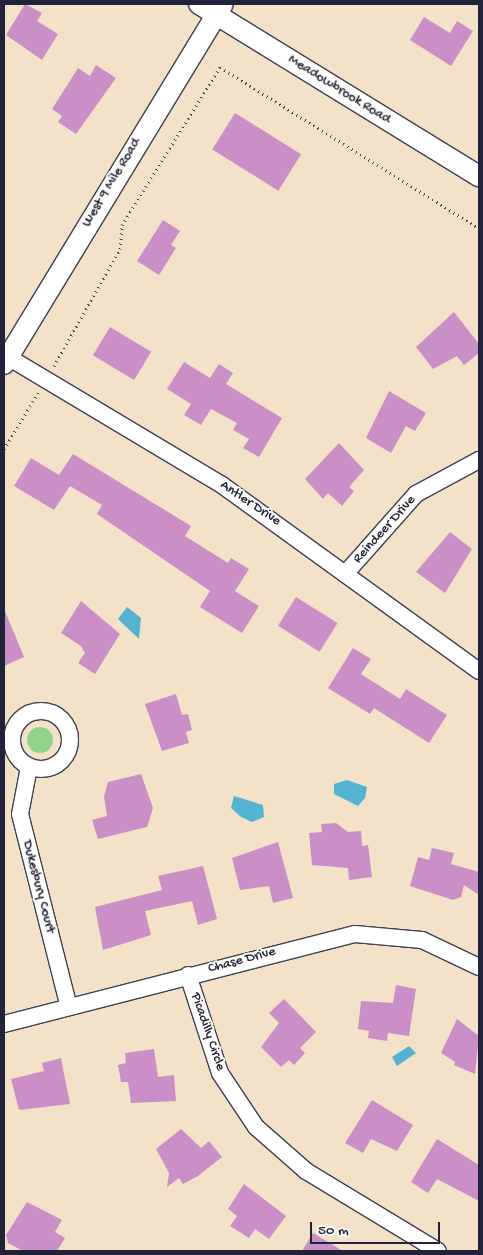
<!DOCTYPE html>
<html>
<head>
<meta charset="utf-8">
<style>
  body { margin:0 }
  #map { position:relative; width:483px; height:1255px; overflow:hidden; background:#f3e2c7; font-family:"Gochi Hand",sans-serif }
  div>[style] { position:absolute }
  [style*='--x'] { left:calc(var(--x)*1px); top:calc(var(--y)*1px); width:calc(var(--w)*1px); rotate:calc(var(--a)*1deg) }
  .green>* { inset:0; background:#92d48b }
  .round { border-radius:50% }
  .water>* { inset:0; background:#54b3d3 }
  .building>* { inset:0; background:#cb8fc8; transform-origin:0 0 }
  .path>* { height:3px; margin-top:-1.5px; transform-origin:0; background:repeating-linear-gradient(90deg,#413f50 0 1px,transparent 0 5px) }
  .roads { filter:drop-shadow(1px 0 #413f50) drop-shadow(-1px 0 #413f50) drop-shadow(0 1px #413f50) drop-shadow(0 -1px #413f50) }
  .minor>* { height:16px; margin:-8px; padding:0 8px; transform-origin:8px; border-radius:8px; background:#fff }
  .minor>.ring { margin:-8px; padding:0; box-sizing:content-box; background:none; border:16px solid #fff; border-radius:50% }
  .tertiary>* { height:20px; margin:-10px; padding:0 10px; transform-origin:10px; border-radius:10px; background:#fff }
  span { translate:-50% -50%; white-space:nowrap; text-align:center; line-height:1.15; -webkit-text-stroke:4px #fdfcf7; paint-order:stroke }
  .street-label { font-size:14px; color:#22223b }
  .frame { position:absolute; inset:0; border:5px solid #22223b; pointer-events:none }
  .scale { position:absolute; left:310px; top:1222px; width:130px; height:22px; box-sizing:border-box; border:2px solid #22223b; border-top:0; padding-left:6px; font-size:15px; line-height:18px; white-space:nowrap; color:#22223b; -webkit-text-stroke:4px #fdfcf7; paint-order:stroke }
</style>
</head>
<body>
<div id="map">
  <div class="green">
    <i class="round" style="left:27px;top:727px;width:26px;height:26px"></i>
  </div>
  <div class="water">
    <i style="clip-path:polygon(127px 607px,141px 618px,139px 639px,118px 619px)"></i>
    <i style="clip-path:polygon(347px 780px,367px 787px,365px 798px,358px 806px,334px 794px,334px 784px)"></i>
    <i style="clip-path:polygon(234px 796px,263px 805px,264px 817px,252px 822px,241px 817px,231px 808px)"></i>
    <i style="clip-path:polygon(409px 1046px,416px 1053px,397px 1066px,392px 1057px)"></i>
  </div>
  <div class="building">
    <i style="clip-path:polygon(25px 4px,42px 13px,37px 21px,58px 34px,42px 60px,6px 35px)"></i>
    <i style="clip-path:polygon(424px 17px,450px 33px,457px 21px,473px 31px,451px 66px,410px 40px)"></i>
    <i style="clip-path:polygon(96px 65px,116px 78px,76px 134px,58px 122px,62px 116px,52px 109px,78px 68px,90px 76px)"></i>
    <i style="left:235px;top:113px;width:78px;height:43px;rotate:32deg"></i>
    <i style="clip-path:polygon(163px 220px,180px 231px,171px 245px,176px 248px,159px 275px,137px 261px)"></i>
    <i style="clip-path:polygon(454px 312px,479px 344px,479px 353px,464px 365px,457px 356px,433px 369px,416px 347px)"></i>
    <i style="left:110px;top:327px;width:48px;height:33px;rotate:31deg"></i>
    <i style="clip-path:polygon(184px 362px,210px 378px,219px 364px,233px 373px,226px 384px,282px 418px,259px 457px,243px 448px,249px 439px,233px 430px,237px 423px,211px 409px,201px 425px,184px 415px,191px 404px,167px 389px)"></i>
    <i style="clip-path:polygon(389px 391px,426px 413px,415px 431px,406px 426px,391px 453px,366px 438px)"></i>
    <i style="clip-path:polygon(339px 443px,364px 470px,349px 487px,354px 491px,342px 506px,328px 493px,323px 499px,305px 479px)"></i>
    <i style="clip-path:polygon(73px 454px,191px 526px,185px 536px,228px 563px,231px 558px,249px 569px,235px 591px,259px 606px,242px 633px,200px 607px,210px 591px,97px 514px,102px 505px,70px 486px,54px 510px,14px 486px,31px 458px,59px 475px)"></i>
    <i style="clip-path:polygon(450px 532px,472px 549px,445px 593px,416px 572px)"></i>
    <i style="left:296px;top:597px;width:49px;height:34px;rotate:32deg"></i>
    <i style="clip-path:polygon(81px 601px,120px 634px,95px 674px,78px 663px,85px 653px,81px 646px,61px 633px)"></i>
    <i style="clip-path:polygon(4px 609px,24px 657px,4px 666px)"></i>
    <i style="clip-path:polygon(353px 648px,371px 659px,361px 674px,400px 699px,406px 689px,447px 715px,429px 743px,374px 708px,370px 714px,328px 688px)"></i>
    <i style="clip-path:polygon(176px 694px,182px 715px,188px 714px,192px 730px,186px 732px,189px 743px,162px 751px,145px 704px)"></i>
    <i style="clip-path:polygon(141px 774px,153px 808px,147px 827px,98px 839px,92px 820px,107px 816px,104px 797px,108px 782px)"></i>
    <i style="clip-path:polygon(336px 823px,348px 832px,361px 831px,362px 846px,368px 845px,372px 877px,349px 880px,348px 868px,312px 865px,309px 833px,322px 832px,321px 824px)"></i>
    <i style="clip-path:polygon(278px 842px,293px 898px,273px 903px,269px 886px,240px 890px,232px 858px)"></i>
    <i style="clip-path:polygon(432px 848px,454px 853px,451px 864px,479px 872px,479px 895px,464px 885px,461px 897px,453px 900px,410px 886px,418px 857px,429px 860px)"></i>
    <i style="clip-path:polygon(203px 866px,217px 919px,198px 925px,192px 901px,145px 911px,151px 935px,103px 950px,95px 907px,162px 890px,158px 876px)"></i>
    <i style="clip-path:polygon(396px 985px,416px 989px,409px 1036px,388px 1033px,387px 1041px,368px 1038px,369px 1031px,358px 1029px,361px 1001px,393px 1003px)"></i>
    <i style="clip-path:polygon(284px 999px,316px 1032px,300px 1048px,305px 1053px,294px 1065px,289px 1060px,281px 1067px,261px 1047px,279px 1023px,269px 1013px)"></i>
    <i style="clip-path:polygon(457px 1019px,479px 1036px,475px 1074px,454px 1065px,455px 1062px,441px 1053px)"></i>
    <i style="clip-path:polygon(154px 1049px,158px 1077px,174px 1075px,176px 1101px,131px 1103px,128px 1082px,121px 1082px,118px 1065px,126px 1063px,125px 1053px)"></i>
    <i style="clip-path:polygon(61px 1058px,70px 1104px,19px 1110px,11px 1079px,44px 1071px,42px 1063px)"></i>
    <i style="clip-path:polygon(372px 1100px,413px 1125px,397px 1151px,371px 1139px,363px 1153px,345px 1143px)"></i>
    <i style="clip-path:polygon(181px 1129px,201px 1148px,209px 1141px,222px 1157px,198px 1176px,183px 1184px,179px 1178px,167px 1187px,169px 1173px,156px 1149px)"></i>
    <i style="clip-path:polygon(437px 1139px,479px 1165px,479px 1201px,437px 1179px,428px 1193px,411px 1182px)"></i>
    <i style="clip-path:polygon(244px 1184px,286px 1216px,269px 1239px,255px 1229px,249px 1238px,230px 1226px,237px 1216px,228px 1209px)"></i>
    <i style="clip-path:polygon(27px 1202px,62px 1220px,55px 1232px,65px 1238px,57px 1251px,23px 1251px,8px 1243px,6px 1235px)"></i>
    <i style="clip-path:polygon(313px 1233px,343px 1251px,302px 1251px)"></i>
  </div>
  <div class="path">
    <i style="--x:54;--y:366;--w:134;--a:-60.6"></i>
    <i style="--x:120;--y:249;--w:24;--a:-85"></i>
    <i style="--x:122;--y:225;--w:186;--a:-58.2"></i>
    <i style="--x:220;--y:67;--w:305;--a:31.9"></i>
    <i style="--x:4;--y:449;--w:66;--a:-58.7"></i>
  </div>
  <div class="roads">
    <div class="minor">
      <i style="--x:8;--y:357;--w:249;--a:30.9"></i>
      <i style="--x:222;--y:485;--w:317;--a:35.9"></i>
      <i style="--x:345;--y:574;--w:107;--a:-48.4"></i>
      <i style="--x:416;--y:494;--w:72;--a:-28.4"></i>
      <i class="ring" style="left:12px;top:711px;width:42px;height:42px"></i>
      <i style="--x:29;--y:767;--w:48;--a:100.8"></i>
      <i style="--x:20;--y:814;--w:199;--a:75.8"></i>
      <i style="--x:188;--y:975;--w:103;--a:71.9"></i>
      <i style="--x:220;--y:1073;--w:65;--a:56.3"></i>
      <i style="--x:256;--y:1127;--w:67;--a:41.3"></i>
      <i style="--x:306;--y:1171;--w:154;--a:31.2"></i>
      <i style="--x:4;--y:1024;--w:362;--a:-14.4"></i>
      <i style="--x:355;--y:934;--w:67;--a:5.1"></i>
      <i style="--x:422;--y:940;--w:63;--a:25.3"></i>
    </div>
    <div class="tertiary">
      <i style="--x:199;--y:4;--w:329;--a:31.6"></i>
      <i style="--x:4;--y:364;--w:421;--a:-58.7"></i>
    </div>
  </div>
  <div class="street-label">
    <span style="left:339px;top:90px;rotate:32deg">Meadowbrook Road</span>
    <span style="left:112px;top:183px;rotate:-59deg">West 9 Mile Road</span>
    <span style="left:250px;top:504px;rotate:34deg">Antler Drive</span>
    <span style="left:385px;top:530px;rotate:-48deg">Reindeer Drive</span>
    <span style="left:38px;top:887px;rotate:75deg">Dukesbury Court</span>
    <span style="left:242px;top:961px;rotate:-15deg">Chase Drive</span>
    <span style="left:207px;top:1032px;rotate:71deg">Picadilly Circle</span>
  </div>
  <div class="frame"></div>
  <div class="scale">50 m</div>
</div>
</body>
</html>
